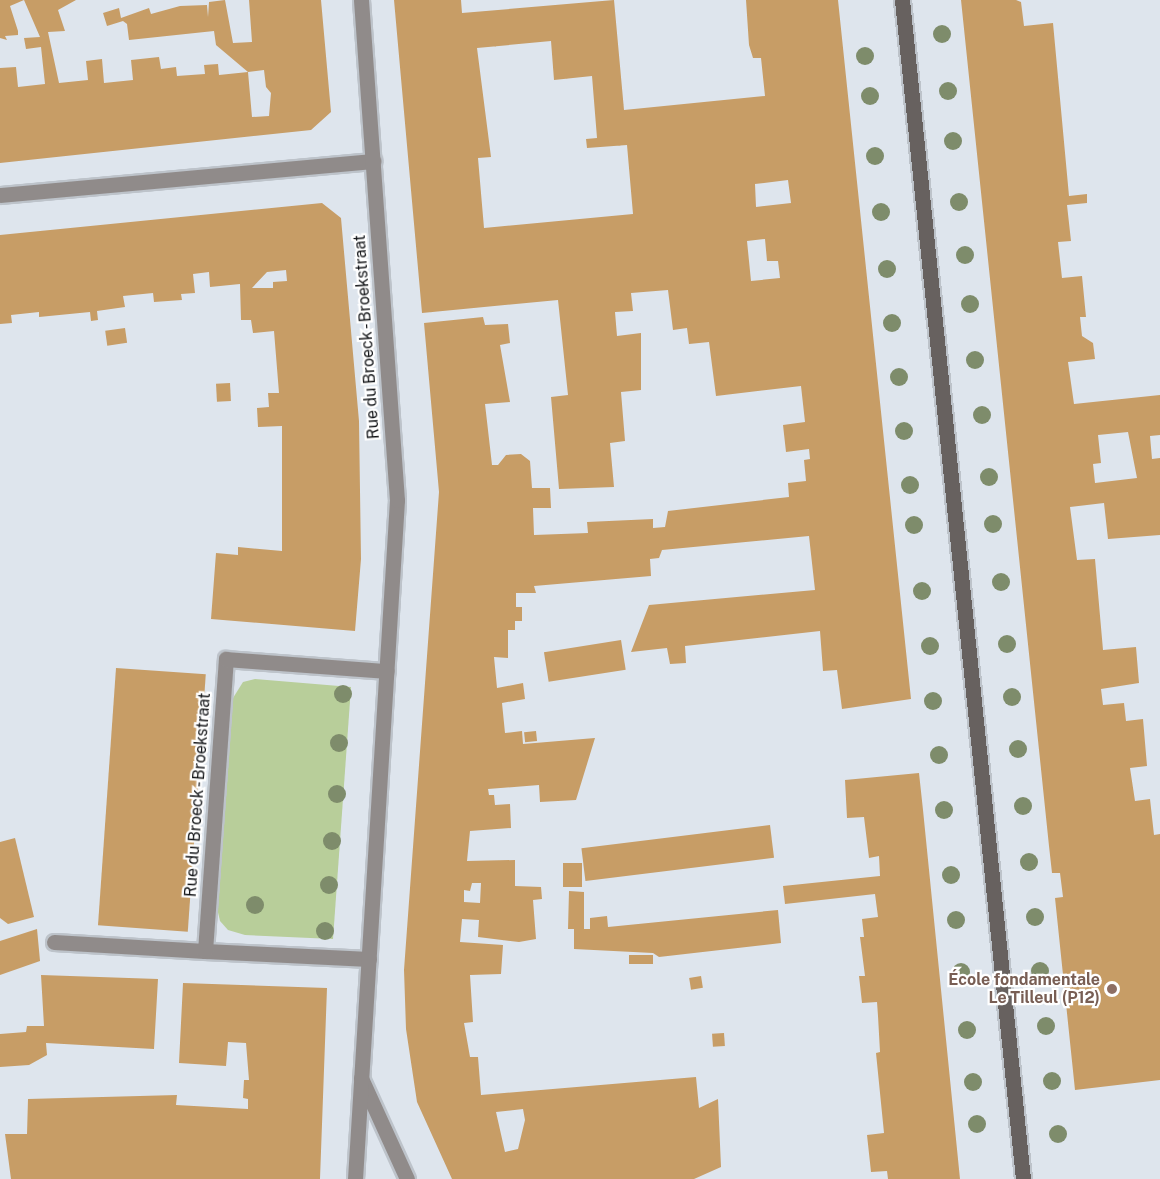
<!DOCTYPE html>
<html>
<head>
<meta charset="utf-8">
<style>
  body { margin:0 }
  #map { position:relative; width:1160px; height:1179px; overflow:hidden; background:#dee5ed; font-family:"Public Sans",sans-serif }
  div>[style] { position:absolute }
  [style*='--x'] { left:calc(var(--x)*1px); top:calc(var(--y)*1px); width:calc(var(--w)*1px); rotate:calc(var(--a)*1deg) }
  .green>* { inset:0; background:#b8ce9a }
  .building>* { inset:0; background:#c79d66; transform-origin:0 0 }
  .roads { filter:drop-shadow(2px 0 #bdc3ca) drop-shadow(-2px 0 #bdc3ca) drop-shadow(0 2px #bdc3ca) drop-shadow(0 -2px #bdc3ca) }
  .street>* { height:15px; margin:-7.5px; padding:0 7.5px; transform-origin:7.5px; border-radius:7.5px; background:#908b8a }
  .secondary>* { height:15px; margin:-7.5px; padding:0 7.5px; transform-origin:7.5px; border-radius:7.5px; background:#67615f }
  .trees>* { width:18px; height:18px; margin:-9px; border-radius:50%; background:#7e8c6b }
  .dots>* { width:16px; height:16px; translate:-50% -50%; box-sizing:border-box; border:3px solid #fff; border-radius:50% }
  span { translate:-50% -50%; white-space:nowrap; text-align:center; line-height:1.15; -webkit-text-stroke:4.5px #fff; paint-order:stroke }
  .street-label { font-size:16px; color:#101215 }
  .education-label { font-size:16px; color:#785e54; font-weight:700 }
  .right { translate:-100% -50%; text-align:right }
</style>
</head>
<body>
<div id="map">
  <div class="green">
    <i style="clip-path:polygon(255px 679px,351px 687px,333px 939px,245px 935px,228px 930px,220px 921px,217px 908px,233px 698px,243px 682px)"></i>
  </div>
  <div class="building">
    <i style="clip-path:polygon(0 0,24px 0,10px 6px,18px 31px,18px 35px,5px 36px,7px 40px,0 38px)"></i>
    <i style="clip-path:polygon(24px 0,76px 0,58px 10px,65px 31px,48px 32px,59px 83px,88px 80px,86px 61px,102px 59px,104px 83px,133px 80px,131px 60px,159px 57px,161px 69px,176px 67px,177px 76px,205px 74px,204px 65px,218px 64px,219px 75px,248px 72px,252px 117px,269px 116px,271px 93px,266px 87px,264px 70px,248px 72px,216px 45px,214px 31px,129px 40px,127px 24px,123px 21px,107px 26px,103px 13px,119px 8px,121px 18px,149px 8px,151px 14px,180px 6px,207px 5px,208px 17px,209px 2px,225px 0,233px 43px,252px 42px,249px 0,321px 0,331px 112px,311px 130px,0 163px,0 68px,16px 67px,18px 87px,45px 84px,41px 47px,26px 49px,24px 38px,40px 37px)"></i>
    <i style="clip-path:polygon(evenodd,394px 0,461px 0,462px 13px,614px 0,624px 110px,765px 96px,761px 58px,753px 58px,749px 45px,746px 0,838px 0,911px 699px,842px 709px,837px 670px,823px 671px,820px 631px,685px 646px,686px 663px,670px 664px,667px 648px,631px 652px,649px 605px,815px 590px,809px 536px,662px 550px,659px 558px,650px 559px,651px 576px,534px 586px,536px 593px,516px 593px,516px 607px,522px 607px,522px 621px,515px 621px,515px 630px,508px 630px,508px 658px,494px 657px,497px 688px,523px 683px,525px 699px,502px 703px,505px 733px,522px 731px,523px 744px,595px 738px,576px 800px,540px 802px,539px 785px,488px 789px,489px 795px,494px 795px,495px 805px,510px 804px,511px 828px,470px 831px,467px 861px,515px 860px,515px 886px,541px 887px,542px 899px,533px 900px,536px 939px,519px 942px,478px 937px,479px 920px,462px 919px,460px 942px,503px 945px,501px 974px,470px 975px,473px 1022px,464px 1023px,470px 1057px,478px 1057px,481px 1095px,696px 1077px,699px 1108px,718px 1099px,721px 1167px,694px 1179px,452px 1179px,417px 1102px,406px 1029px,404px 970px,439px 492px,424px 323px,483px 317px,485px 325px,508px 324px,510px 343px,500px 345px,510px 402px,485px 404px,492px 465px,498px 465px,506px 455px,521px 454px,530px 461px,532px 488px,550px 488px,551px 508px,533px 508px,534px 535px,588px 533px,587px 522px,653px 519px,653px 528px,665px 527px,668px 511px,789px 497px,788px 483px,806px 481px,804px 460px,810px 459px,809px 449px,786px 452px,783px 425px,805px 422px,801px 386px,716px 396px,709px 342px,689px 344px,687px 328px,673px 330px,668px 290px,631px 293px,633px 311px,615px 312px,617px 336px,641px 333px,641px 390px,621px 392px,625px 441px,610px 443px,614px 487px,559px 489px,551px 397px,568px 395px,558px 300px,422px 313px,394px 0,551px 41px,554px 80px,592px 76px,597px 138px,586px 139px,587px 148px,627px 145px,633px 214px,484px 228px,478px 158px,491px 157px,477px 48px,551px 41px,394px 0,788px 180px,791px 203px,756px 207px,755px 184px,788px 180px,394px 0,765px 239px,767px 261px,778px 261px,780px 278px,751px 281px,747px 241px,765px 239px,394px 0,472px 883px,481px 883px,480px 903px,464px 902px,464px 890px,470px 891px,472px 883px,394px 0,523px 1109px,525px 1120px,518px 1149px,505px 1152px,496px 1112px,523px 1109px)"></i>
    <i style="clip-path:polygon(evenodd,961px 0,1016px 0,1021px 2px,1024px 26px,1053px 23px,1069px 196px,1087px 194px,1087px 203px,1067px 205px,1071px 241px,1058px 242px,1062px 278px,1082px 276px,1086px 317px,1080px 317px,1082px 336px,1093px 343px,1095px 359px,1068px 362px,1074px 404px,1160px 395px,1160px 435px,1150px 436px,1152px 459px,1160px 458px,1160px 535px,1108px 539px,1104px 503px,1070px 507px,1077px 560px,1095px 559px,1103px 650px,1136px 647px,1139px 683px,1101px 689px,1103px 705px,1124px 703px,1126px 721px,1143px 719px,1147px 766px,1130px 768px,1135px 801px,1150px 799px,1154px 835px,1160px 834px,1160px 1080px,1075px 1090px,1055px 898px,1063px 897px,1060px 873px,1052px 873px,1049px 846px,961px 0,1128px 432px,1137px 478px,1095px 483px,1093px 464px,1101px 463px,1098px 435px,1128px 432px)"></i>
    <i style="clip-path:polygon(evenodd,322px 203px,341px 218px,359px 421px,361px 559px,355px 631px,211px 619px,216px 553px,238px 555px,238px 547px,282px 551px,282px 426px,258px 427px,257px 408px,269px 407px,268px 393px,279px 393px,274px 331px,253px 333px,251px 320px,241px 320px,240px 284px,210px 287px,209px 272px,193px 274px,195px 293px,181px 294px,182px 300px,154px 302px,153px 293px,123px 296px,125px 307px,97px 311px,98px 320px,91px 321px,90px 312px,39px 317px,39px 312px,11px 315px,12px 323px,0 324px,0 235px,322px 203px,286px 270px,287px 281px,273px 282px,273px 288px,252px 288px,267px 272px,286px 270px)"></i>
    <i style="left:125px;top:328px;width:15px;height:20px;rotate:82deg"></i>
    <i style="left:230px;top:383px;width:18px;height:14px;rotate:87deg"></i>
    <i style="left:621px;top:640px;width:30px;height:78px;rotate:81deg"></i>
    <i style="left:116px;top:668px;width:90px;height:258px;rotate:4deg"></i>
    <i style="left:536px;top:731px;width:10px;height:12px;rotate:84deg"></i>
    <i style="clip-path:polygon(919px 773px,923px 810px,960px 1179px,888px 1179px,887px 1171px,871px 1172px,867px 1135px,884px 1133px,876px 1053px,880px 1052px,878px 1016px,877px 1002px,862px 1003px,859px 976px,865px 976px,860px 937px,864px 937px,862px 919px,878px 917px,875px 894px,785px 904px,783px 886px,880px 876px,879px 856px,869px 858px,864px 817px,847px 818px,845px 780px)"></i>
    <i style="left:770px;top:825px;width:33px;height:190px;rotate:83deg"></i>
    <i style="clip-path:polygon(15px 838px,34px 917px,8px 924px,0 918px,0 842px)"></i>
    <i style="left:563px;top:863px;width:19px;height:24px"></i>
    <i style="clip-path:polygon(569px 891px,584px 892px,584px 929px,590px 929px,590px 918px,607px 916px,608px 927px,778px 910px,781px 943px,659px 957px,653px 953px,574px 949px,574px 929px,568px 929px)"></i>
    <i style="clip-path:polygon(37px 929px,40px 961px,0 975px,0 941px)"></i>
    <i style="left:629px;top:955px;width:24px;height:9px"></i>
    <i style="clip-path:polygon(41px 975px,158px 979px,154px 1049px,46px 1043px,47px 1055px,29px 1065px,0 1067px,0 1034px,26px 1032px,27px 1026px,44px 1026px)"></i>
    <i style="left:701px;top:976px;width:12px;height:12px;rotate:81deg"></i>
    <i style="clip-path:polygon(183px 983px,327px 988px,320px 1179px,11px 1179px,5px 1134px,27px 1134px,28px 1099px,177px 1095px,176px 1105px,248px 1109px,248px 1099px,243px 1098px,244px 1080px,249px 1080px,246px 1043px,228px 1042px,226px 1066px,179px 1063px)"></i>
    <i style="left:724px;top:1033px;width:13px;height:12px;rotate:86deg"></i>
  </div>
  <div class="roads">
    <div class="street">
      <i style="--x:0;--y:195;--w:375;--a:-5.2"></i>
      <i style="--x:54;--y:942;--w:151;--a:3.4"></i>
      <i style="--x:369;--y:959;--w:164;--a:-177.2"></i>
      <i style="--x:205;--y:951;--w:293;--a:-85.9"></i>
      <i style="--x:226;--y:659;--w:161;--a:4.3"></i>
      <i style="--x:361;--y:1078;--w:111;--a:65.5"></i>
      <i style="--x:355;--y:1179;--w:680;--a:-86.46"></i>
      <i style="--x:397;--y:500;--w:501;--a:-94.12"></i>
    </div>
    <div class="secondary">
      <i style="--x:902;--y:0;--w:1185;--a:84.14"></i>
    </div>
  </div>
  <div class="trees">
    <i style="left:942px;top:34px"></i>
    <i style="left:865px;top:56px"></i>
    <i style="left:948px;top:91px"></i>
    <i style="left:870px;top:96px"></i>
    <i style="left:953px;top:141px"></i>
    <i style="left:875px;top:156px"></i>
    <i style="left:959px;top:202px"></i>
    <i style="left:881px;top:212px"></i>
    <i style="left:965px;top:255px"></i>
    <i style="left:887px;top:269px"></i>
    <i style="left:970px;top:304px"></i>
    <i style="left:892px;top:323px"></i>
    <i style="left:975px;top:360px"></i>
    <i style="left:899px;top:377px"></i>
    <i style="left:982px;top:415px"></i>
    <i style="left:904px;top:431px"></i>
    <i style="left:989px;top:477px"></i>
    <i style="left:910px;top:485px"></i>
    <i style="left:993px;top:524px"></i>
    <i style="left:914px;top:525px"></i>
    <i style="left:1001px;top:582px"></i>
    <i style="left:922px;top:591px"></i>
    <i style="left:1007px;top:644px"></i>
    <i style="left:930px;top:646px"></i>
    <i style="left:343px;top:694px"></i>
    <i style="left:1012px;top:697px"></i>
    <i style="left:933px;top:701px"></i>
    <i style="left:339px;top:743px"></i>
    <i style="left:1018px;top:749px"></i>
    <i style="left:939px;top:755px"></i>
    <i style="left:337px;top:794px"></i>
    <i style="left:1023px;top:806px"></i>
    <i style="left:944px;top:810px"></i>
    <i style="left:332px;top:841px"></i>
    <i style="left:1029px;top:862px"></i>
    <i style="left:951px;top:875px"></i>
    <i style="left:329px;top:885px"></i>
    <i style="left:255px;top:905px"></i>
    <i style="left:1035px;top:917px"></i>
    <i style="left:956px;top:920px"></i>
    <i style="left:325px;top:931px"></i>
    <i style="left:1040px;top:971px"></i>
    <i style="left:961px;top:972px"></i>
    <i style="left:1046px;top:1026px"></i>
    <i style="left:967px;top:1030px"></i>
    <i style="left:1052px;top:1081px"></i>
    <i style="left:973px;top:1082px"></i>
    <i style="left:977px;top:1124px"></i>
    <i style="left:1058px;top:1134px"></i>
  </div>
  <div class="dots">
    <i style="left:1112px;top:989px;background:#8d6e63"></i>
  </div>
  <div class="street-label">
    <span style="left:367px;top:337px;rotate:-94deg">Rue du Broeck - Broekstraat</span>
    <span style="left:198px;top:795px;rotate:-86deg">Rue du Broeck - Broekstraat</span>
  </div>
  <div class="education-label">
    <span class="right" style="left:1100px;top:989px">École fondamentale<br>Le Tilleul (P12)</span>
  </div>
</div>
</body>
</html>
